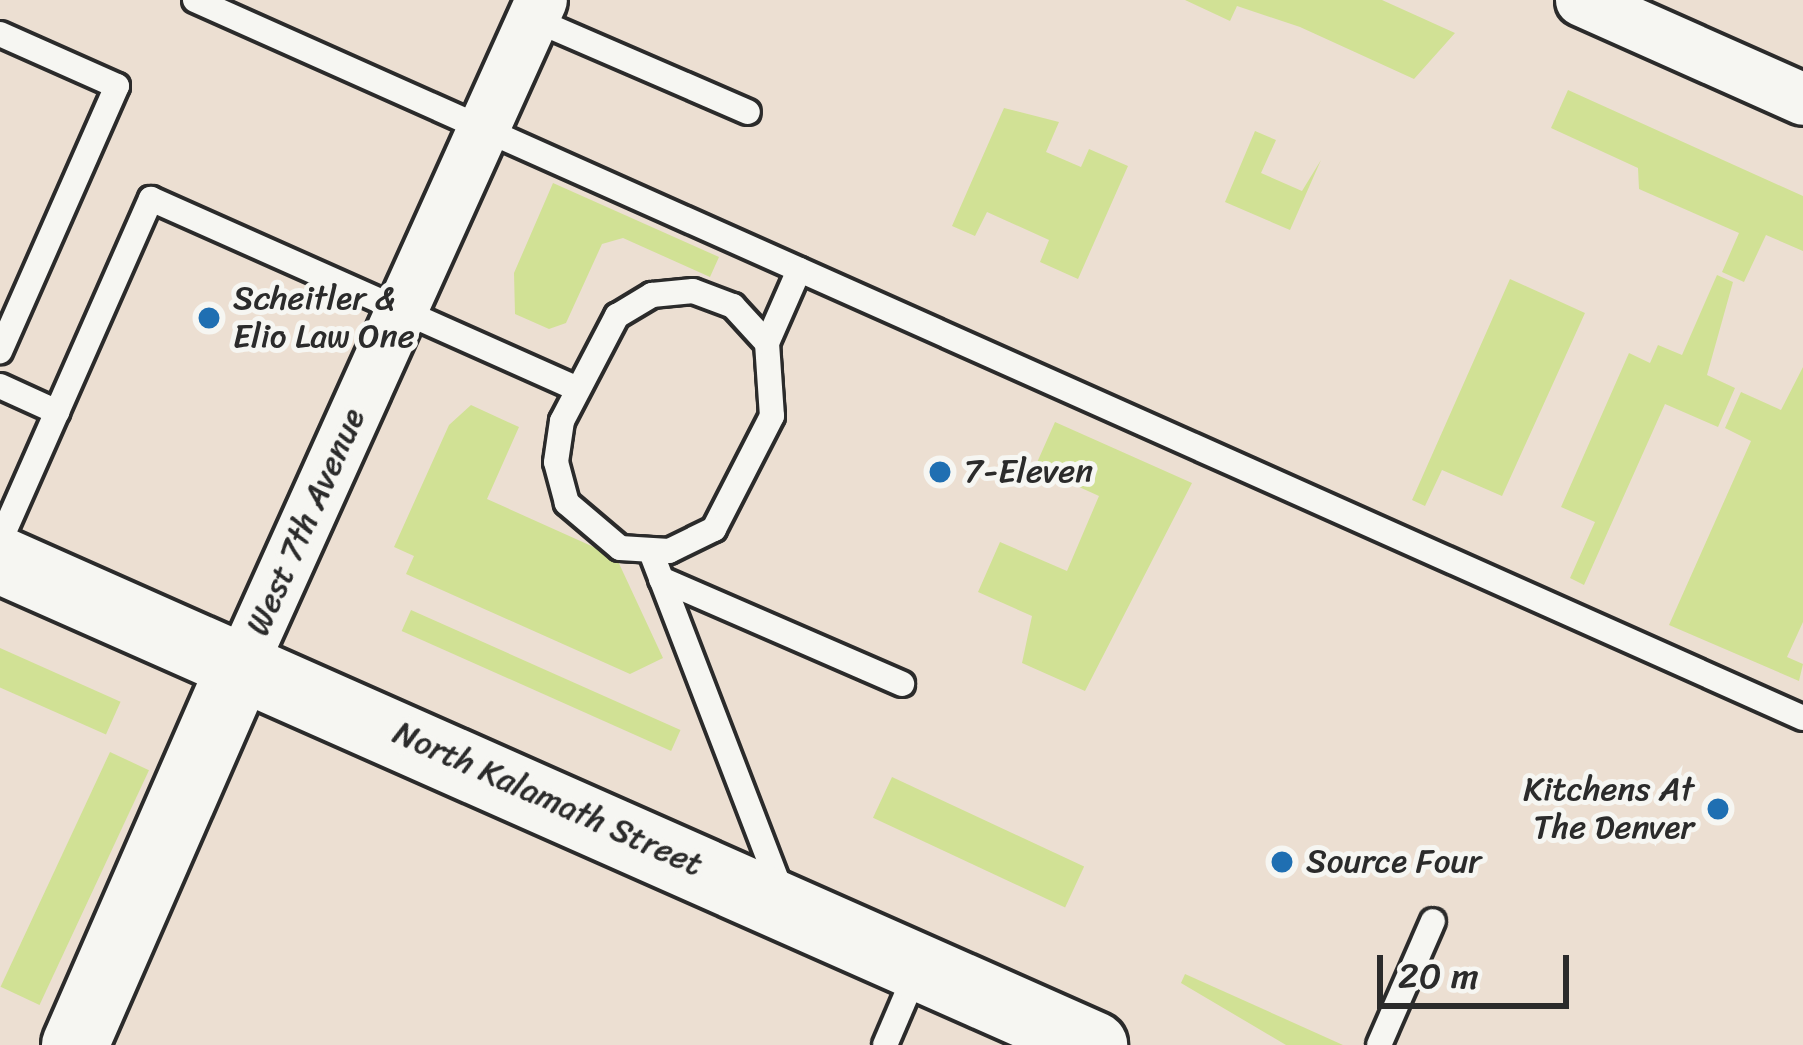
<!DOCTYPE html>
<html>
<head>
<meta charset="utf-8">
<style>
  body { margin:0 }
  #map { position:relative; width:1803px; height:1045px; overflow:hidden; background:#ecdfd2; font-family:Sriracha,sans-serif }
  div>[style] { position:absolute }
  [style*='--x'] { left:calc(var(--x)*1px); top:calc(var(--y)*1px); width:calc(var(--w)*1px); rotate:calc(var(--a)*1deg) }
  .green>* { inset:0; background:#d1e195; transform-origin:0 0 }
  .roads { filter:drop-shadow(3px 0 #2b2b2b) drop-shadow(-3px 0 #2b2b2b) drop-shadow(0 3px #2b2b2b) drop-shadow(0 -3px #2b2b2b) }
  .lane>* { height:24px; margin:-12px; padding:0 12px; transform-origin:12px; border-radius:12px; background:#f6f6f2 }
  .street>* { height:51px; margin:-25.5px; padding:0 25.5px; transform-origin:25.5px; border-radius:25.5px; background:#f6f6f2 }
  .secondary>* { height:66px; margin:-33px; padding:0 33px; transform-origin:33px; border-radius:33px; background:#f6f6f2 }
  .primary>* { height:66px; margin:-33px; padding:0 33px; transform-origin:33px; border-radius:33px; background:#f6f6f2 }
  .dots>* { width:33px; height:33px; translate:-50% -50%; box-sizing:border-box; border:6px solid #f6f6f2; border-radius:50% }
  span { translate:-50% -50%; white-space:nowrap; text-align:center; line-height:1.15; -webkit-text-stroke:10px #f6f6f2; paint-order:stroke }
  .poi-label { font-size:33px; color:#2b2b2b }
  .left { translate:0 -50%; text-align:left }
  .right { translate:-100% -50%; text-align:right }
  .street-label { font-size:33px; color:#2b2b2b }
  .scale { position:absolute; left:1377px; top:955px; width:192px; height:54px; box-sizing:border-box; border:6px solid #2b2b2b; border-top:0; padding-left:15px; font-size:36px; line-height:42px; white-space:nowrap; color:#2b2b2b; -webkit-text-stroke:9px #f6f6f2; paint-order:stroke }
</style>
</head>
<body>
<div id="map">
  <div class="green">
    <i style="clip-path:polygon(1185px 0,1382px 0,1455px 33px,1414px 79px,1300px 27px,1237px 6px,1230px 21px)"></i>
    <i style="clip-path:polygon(1568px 90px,1803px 196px,1803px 251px,1766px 235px,1744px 282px,1722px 272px,1739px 233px,1639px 189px,1638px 168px,1551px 128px)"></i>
    <i style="clip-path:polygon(1004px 108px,1059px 122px,1046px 152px,1081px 167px,1089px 149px,1128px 166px,1078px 279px,1040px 262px,1049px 240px,987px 212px,975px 236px,952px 226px)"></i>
    <i style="clip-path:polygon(1255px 131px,1276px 140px,1261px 173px,1302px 191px,1321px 160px,1290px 230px,1225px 202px)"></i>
    <i style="clip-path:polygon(553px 183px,719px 257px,710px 277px,623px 238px,602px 244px,566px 323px,549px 329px,515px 314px,514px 273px)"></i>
    <i style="clip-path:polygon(1717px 275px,1733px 282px,1707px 375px,1735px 388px,1718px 427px,1665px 404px,1584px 585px,1570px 578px,1595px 522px,1561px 507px,1629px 353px,1650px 363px,1658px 345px,1682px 355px)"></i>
    <i style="clip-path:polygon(1510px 279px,1585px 313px,1502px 496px,1442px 470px,1425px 506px,1412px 500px)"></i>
    <i style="clip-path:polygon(1803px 367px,1803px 622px,1787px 657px,1803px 664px,1799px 681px,1669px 625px,1751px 441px,1725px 428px,1741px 392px,1781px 410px)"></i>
    <i style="clip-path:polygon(471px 405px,519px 427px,487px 499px,616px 557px,663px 658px,630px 674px,406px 574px,414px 556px,394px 547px,449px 425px)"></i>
    <i style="clip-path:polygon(1055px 422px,1192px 483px,1085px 691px,1022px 663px,1032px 616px,978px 592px,1000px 542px,1067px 571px,1099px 496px,1035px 467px)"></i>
    <i style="left:411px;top:610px;width:295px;height:23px;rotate:24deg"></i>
    <i style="left:0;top:648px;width:132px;height:36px;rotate:24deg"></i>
    <i style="left:110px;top:752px;width:43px;height:259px;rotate:25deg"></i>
    <i style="left:892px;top:777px;width:212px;height:45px;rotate:25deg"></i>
    <i style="clip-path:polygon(1185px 974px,1343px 1045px,1286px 1045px,1181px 983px)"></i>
  </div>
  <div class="roads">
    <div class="lane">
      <i style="--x:195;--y:0;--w:1761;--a:24.06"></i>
      <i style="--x:533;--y:19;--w:234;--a:23.4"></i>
      <i style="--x:0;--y:34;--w:128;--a:24"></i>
      <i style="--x:117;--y:86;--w:290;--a:113.8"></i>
      <i style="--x:693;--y:291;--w:43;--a:20.6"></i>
      <i style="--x:733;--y:306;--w:50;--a:47.4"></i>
      <i style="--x:767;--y:343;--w:73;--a:86.1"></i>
      <i style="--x:772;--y:416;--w:127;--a:117.2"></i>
      <i style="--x:714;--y:529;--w:50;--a:153.9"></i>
      <i style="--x:669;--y:551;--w:49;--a:-176.5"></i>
      <i style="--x:620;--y:548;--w:70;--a:-139.7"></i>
      <i style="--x:567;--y:503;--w:42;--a:-105"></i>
      <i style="--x:556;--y:462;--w:41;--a:-81.7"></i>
      <i style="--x:562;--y:421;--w:119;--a:-62.4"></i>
      <i style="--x:617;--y:316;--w:41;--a:-31"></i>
      <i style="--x:652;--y:295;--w:41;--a:-5.6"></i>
      <i style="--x:767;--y:343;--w:80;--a:-66.3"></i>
      <i style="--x:0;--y:386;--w:63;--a:24.5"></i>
      <i style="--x:0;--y:541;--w:374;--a:-66.2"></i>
      <i style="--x:151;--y:199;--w:467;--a:24"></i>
      <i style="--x:651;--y:552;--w:365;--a:69"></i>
      <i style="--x:661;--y:579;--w:263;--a:23.5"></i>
      <i style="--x:885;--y:1045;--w:84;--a:-66.8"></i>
      <i style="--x:1379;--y:1045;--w:135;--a:-66.5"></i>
    </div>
    <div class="street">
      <i style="--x:1581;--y:0;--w:243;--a:24"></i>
      <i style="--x:242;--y:663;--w:727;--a:-65.73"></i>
    </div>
    <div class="secondary">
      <i style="--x:75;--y:1045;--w:417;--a:-66.4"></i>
    </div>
    <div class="primary">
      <i style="--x:0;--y:560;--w:1197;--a:23.91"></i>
    </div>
  </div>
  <div class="dots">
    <i style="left:209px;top:318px;background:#1f6fb2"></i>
    <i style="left:940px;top:472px;background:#1f6fb2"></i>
    <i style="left:1718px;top:809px;background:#1f6fb2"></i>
    <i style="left:1282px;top:862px;background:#1f6fb2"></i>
  </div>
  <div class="poi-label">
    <span class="left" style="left:233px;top:318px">Scheitler &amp;<br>Elio Law One</span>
    <span class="left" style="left:964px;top:472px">7-Eleven</span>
    <span class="right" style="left:1694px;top:809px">Kitchens At<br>The Denver</span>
    <span class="left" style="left:1306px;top:862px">Source Four</span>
  </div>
  <div class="street-label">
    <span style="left:306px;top:522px;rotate:-66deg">West 7th Avenue</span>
    <span style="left:548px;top:799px;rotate:24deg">North Kalamath Street</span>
  </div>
  <div class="scale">20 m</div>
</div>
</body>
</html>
